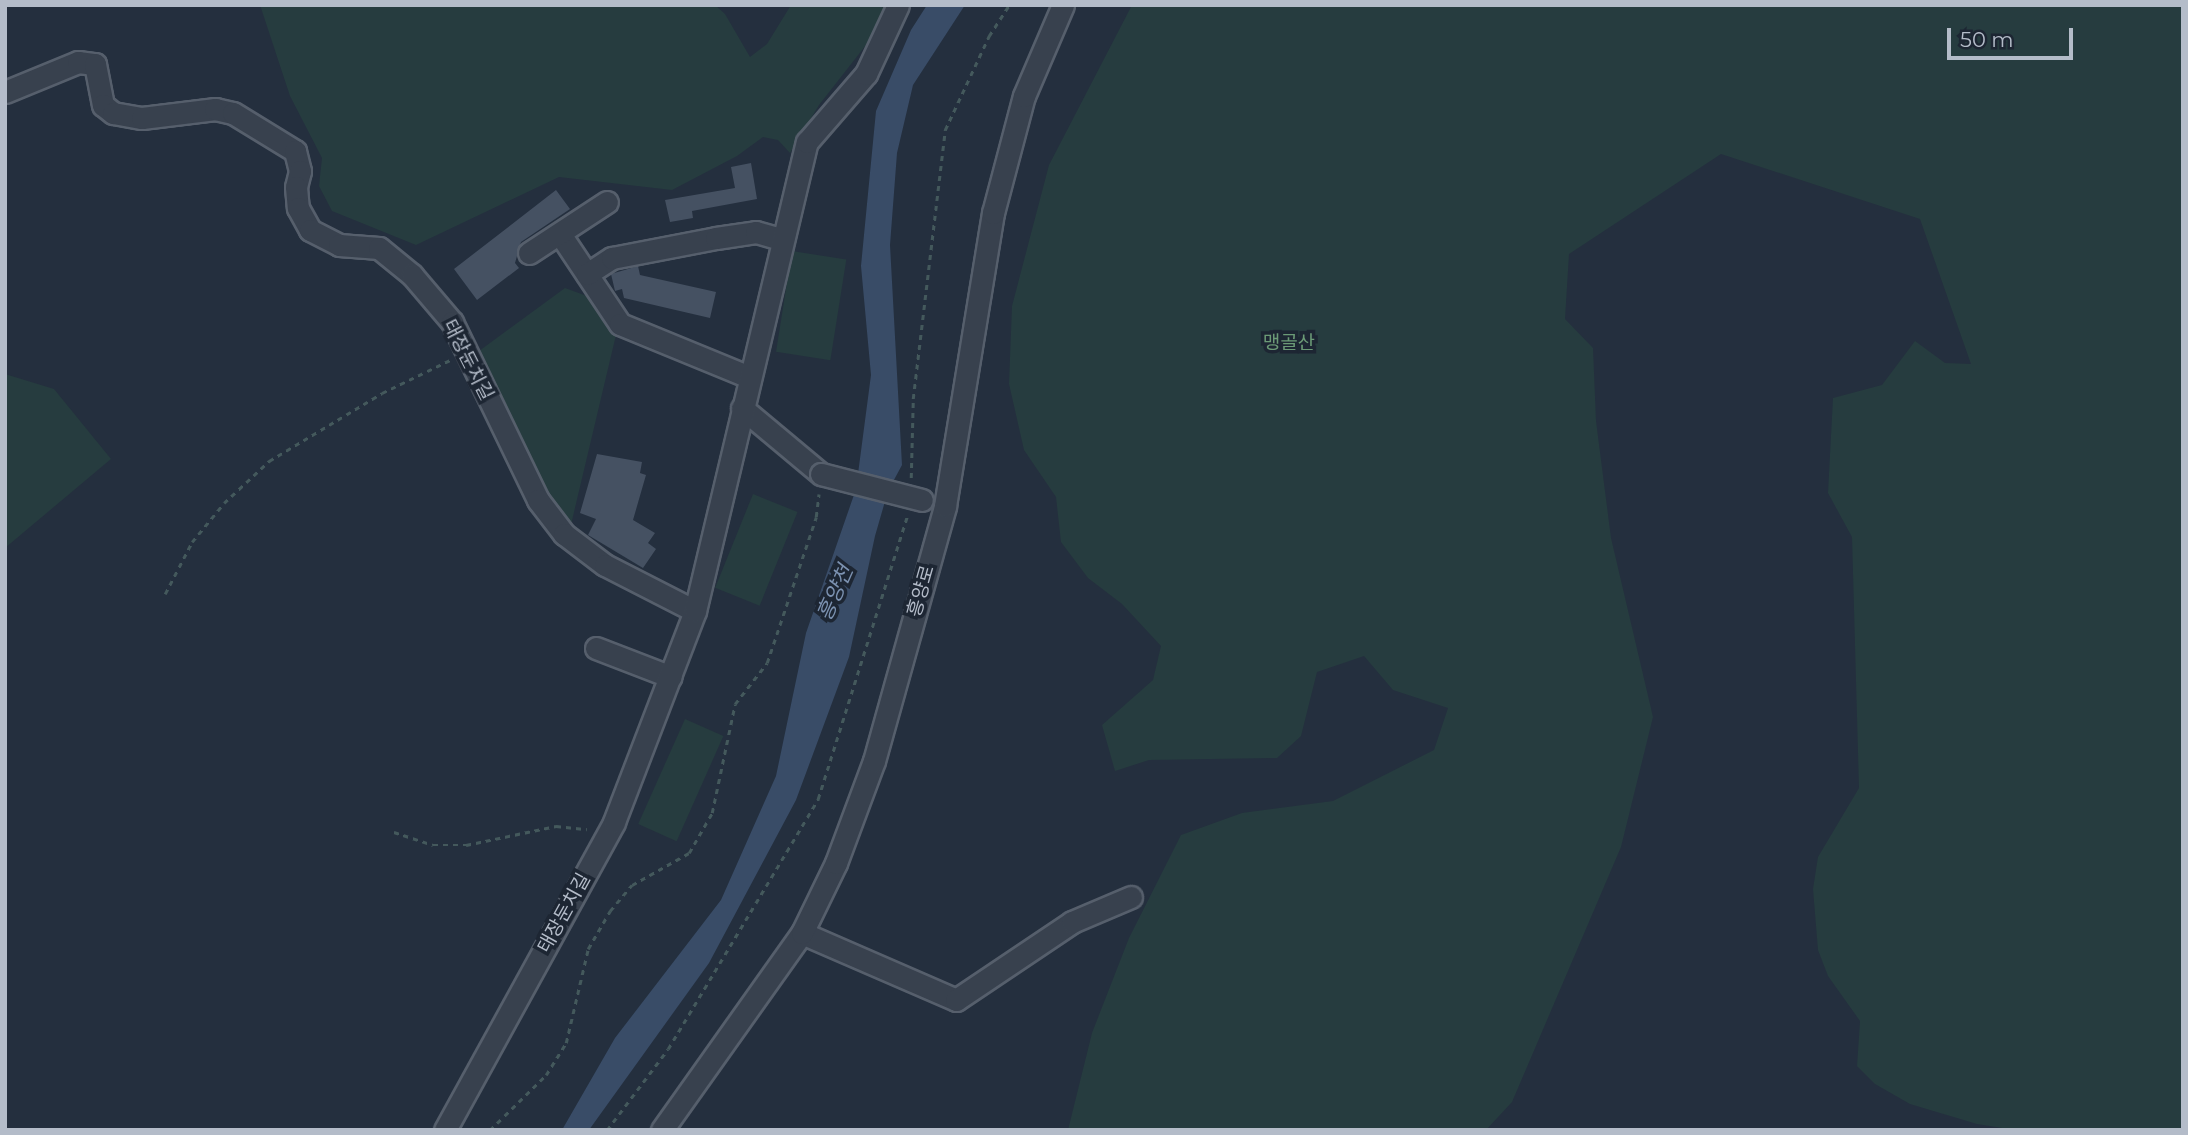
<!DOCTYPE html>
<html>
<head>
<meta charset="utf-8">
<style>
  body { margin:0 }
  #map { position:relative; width:2188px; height:1135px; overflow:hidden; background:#242f3e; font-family:Montserrat,"Noto Sans KR",sans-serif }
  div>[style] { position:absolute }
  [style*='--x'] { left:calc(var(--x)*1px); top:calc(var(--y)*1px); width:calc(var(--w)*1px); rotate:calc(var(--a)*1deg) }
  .green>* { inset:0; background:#263c3f; transform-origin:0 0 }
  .water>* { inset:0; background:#394c67 }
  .building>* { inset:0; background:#455162 }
  .path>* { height:2.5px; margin-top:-1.25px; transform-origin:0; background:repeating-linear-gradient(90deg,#44595c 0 5px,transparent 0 10px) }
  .roads { filter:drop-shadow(2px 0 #565f6c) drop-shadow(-2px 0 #565f6c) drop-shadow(0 2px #565f6c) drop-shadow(0 -2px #565f6c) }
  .minor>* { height:21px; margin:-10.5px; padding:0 10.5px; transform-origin:10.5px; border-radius:10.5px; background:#38414e }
  .bridges { filter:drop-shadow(2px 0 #565f6c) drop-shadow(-2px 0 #565f6c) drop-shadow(0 2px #565f6c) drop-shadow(0 -2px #565f6c) }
  .minor-bridge>* { height:21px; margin:-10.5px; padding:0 10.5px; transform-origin:10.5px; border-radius:10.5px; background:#38414e }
  span { translate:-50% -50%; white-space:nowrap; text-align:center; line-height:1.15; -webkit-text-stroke:7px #1d2633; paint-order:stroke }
  .park-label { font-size:19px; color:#6b9a76 }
  .street-label { font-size:19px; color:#b4bcc9 }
  .water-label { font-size:21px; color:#7c92b1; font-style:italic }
  .frame { position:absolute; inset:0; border:7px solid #b4bcc9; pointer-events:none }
  .scale { position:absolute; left:1947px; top:28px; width:126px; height:32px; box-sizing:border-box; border:4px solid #b4bcc9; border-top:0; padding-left:9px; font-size:21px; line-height:24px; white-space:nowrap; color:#b4bcc9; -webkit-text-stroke:5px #1d2633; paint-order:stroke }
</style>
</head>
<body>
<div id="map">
  <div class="green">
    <i style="clip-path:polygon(260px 5px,715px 5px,725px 14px,750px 57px,767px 44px,791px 5px,886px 5px,866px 45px,819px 105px,790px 153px,778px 140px,763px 137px,737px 156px,672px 190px,559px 177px,416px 245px,332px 211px,319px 186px,322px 158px,290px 96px)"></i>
    <i style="clip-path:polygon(1132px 5px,2183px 5px,2183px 1130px,2015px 1130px,1977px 1124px,1910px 1104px,1875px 1084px,1857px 1066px,1860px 1021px,1828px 976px,1818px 950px,1813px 889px,1818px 857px,1859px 788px,1852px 537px,1828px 493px,1833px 398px,1882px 385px,1915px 341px,1945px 363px,1971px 364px,1920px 219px,1721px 154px,1569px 254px,1565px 319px,1593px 348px,1596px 421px,1611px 538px,1653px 717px,1621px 847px,1512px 1102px,1486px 1130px,1068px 1130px,1092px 1033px,1129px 938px,1181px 835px,1242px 813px,1333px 801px,1434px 750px,1448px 708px,1393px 690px,1364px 656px,1317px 672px,1301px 736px,1277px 758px,1149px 760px,1115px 771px,1102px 725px,1153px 680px,1161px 646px,1122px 604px,1088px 578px,1061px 542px,1056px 497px,1024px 450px,1009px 384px,1012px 306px,1049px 165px)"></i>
    <i style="left:792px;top:251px;width:55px;height:102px;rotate:9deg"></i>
    <i style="clip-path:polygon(565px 288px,595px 299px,616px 335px,570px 529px,529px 470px,531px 460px,508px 428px,475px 354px)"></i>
    <i style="clip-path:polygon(5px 374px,54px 389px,111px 459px,5px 548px)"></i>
    <i style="left:753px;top:494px;width:48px;height:101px;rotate:22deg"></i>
    <i style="left:685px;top:719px;width:42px;height:115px;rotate:24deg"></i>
  </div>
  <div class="water">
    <i style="clip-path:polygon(927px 5px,965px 5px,913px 85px,897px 153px,890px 245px,902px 465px,888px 491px,875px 536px,849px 657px,796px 800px,709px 963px,589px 1130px,562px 1130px,615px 1038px,721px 900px,776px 776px,806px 633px,856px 489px,871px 375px,861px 266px,876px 111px,911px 30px)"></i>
  </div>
  <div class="building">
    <i style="clip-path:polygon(751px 163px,757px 199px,692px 211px,693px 218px,670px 222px,665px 200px,735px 188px,731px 167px)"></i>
    <i style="clip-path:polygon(556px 190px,570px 209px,521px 242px,515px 263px,519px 268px,477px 300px,454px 269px)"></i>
    <i style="clip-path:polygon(638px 266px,640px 275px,716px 292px,710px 318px,624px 298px,622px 289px,615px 291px,611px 274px)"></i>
    <i style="clip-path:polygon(597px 454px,642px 462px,640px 473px,646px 475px,633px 520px,655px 533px,648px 543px,656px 549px,643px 568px,588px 535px,596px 519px,580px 513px)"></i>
  </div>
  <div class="path">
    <i style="--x:911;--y:478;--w:79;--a:-88.5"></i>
    <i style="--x:913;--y:399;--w:271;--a:-83.2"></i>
    <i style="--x:945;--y:130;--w:104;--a:-64.9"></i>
    <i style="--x:989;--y:36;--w:37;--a:-57"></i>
    <i style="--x:165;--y:594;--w:59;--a:-62.6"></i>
    <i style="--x:192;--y:542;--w:50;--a:-50.6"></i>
    <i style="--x:224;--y:503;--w:62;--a:-43"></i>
    <i style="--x:269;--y:461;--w:132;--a:-31"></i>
    <i style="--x:382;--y:393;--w:76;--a:-25.9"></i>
    <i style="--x:394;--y:832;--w:41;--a:18.4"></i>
    <i style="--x:433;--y:845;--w:33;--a:0"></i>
    <i style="--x:466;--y:845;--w:92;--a:-11.9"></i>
    <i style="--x:556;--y:826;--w:31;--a:6"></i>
    <i style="--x:490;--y:1130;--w:78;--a:-44.5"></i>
    <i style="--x:546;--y:1075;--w:38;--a:-58"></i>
    <i style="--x:566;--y:1043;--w:97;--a:-76.8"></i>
    <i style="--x:588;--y:949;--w:44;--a:-59.9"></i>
    <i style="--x:610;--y:911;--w:34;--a:-50"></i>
    <i style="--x:632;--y:885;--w:65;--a:-29.3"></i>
    <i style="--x:689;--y:853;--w:46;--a:-60.1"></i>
    <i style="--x:712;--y:813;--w:111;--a:-78.1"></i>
    <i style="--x:735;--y:704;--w:52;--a:-52"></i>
    <i style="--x:767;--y:663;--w:154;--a:-71.4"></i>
    <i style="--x:816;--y:517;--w:23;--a:-83"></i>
    <i style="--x:607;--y:1130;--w:101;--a:-53"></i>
    <i style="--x:668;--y:1049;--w:292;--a:-59"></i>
    <i style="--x:818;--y:799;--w:297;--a:-72.5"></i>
  </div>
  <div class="roads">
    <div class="minor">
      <i style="--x:5;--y:92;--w:79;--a:-22.3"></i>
      <i style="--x:78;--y:62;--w:17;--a:7"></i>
      <i style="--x:95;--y:64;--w:42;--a:79"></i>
      <i style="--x:103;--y:105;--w:13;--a:39"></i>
      <i style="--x:113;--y:113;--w:29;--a:10"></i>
      <i style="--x:142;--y:118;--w:74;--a:-7"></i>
      <i style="--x:215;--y:109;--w:18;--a:13"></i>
      <i style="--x:233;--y:113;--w:73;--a:31.5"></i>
      <i style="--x:295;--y:151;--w:21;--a:76"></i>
      <i style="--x:300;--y:171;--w:16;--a:104"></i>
      <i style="--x:296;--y:187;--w:21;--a:85"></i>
      <i style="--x:298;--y:208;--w:25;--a:61"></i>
      <i style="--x:310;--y:230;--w:33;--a:27"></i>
      <i style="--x:339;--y:245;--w:40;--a:4.3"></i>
      <i style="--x:379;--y:248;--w:43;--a:39.3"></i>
      <i style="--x:412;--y:275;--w:62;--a:49.6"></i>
      <i style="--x:452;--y:322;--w:198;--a:64.2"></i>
      <i style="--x:538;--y:500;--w:43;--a:52.6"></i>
      <i style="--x:564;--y:534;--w:51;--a:37.1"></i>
      <i style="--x:605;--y:565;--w:101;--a:27.1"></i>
      <i style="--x:560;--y:234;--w:108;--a:56.3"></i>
      <i style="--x:620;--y:324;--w:139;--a:22.3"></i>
      <i style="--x:529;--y:253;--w:93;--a:-33.2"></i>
      <i style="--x:587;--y:274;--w:30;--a:-33"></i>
      <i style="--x:612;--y:258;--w:106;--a:-10.9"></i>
      <i style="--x:716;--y:238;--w:40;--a:-8.5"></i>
      <i style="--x:756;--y:232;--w:26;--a:16"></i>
      <i style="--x:742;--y:408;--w:103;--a:39.9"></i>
      <i style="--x:596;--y:648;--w:80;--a:21.1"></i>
      <i style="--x:802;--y:933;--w:168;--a:23.5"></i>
      <i style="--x:956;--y:1000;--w:140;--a:-33.9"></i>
      <i style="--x:1072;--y:922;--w:64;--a:-23"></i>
      <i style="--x:445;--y:1130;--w:351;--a:-61.2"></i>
      <i style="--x:614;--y:822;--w:226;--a:-69"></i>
      <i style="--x:695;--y:611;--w:482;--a:-76.6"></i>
      <i style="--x:807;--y:142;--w:90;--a:-49.1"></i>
      <i style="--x:866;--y:74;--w:76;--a:-65.1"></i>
      <i style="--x:662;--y:1130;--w:242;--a:-54.6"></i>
      <i style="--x:802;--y:933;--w:78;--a:-64.1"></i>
      <i style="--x:836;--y:863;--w:109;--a:-69.6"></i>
      <i style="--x:874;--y:761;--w:265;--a:-74.4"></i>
      <i style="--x:945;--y:506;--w:297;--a:-80.7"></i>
      <i style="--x:993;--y:213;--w:121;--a:-75.2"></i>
      <i style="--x:1024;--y:96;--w:99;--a:-66.8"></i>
    </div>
  </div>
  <div class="bridges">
    <div class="minor-bridge">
      <i style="--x:821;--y:474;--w:104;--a:14.4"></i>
    </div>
  </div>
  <div class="park-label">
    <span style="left:1289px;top:343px">맹골산</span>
  </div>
  <div class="street-label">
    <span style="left:468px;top:360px;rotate:63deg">태장둔치길</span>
    <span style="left:921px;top:591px;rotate:-74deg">흥양로</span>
    <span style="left:564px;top:913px;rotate:-61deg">태장둔치길</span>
  </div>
  <div class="water-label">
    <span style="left:835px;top:593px;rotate:-66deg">흥양천</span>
  </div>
  <div class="frame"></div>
  <div class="scale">50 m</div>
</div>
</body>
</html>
